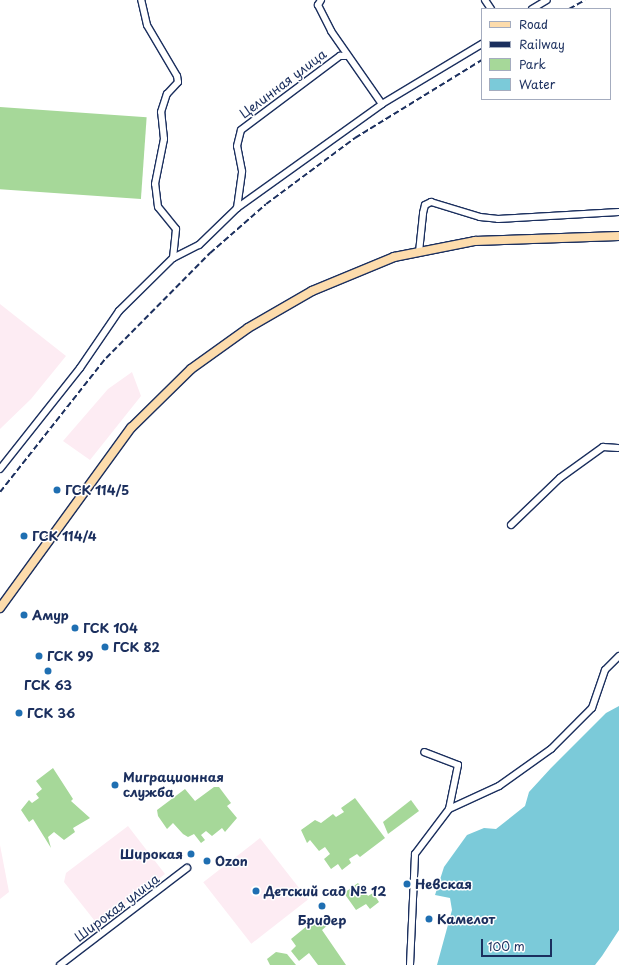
<!DOCTYPE html>
<html>
<head>
<meta charset="utf-8">
<style>
  body { margin:0 }
  #map { position:relative; width:619px; height:965px; overflow:hidden; background:#fff; font-family:"Playpen Sans",sans-serif }
  div>[style] { position:absolute }
  [style*='--x'] { left:calc(var(--x)*1px); top:calc(var(--y)*1px); width:calc(var(--w)*1px); rotate:calc(var(--a)*1deg) }
  .built>* { inset:0; background:#fdecf3; transform-origin:0 0 }
  .green>* { inset:0; background:#a6d899; transform-origin:0 0 }
  .water>* { inset:0; background:#7bcad9 }
  .roads { filter:drop-shadow(1px 0 #1b2f5e) drop-shadow(-1px 0 #1b2f5e) drop-shadow(0 1px #1b2f5e) drop-shadow(0 -1px #1b2f5e) }
  .minor>* { height:6px; margin:-3px; padding:0 3px; transform-origin:3px; border-radius:3px; background:#fff }
  .major>* { height:8px; margin:-4px; padding:0 4px; transform-origin:4px; border-radius:4px; background:#fddcac }
  .rail>* { height:1.5px; margin-top:-0.75px; transform-origin:0; background:repeating-linear-gradient(90deg,#1b2f5e 0 6px,transparent 0 9px) }
  .dots>* { width:11px; height:11px; translate:-50% -50%; box-sizing:border-box; border:2px solid #fff; border-radius:50% }
  span { translate:-50% -50%; white-space:nowrap; text-align:center; line-height:1.15; -webkit-text-stroke:3px #fff; paint-order:stroke }
  .street-label { font-size:13px; color:#1b2f5e }
  .poi-label { font-size:13px; color:#1b2f5e; font-weight:700 }
  .left { translate:0 -50%; text-align:left }
  .right { translate:-100% -50%; text-align:right }
  .legend { position:absolute; left:481px; top:8px; width:130px; height:92px; box-sizing:border-box; background:#fff; border:1px solid #a4acbf; margin:0; padding:5px 7px; list-style:none; font-size:12px; color:#1b2f5e }
  .legend li { display:flex; align-items:center; gap:8px; height:20px }
  .legend b { width:20px; border:1px solid #a4acbf }
  .scale { position:absolute; left:481px; top:939px; width:71px; height:18px; box-sizing:border-box; border:2px solid #1b2f5e; border-top:0; padding-left:5px; font-size:12px; line-height:14px; white-space:nowrap; color:#1b2f5e; -webkit-text-stroke:3px #fff; paint-order:stroke }
</style>
</head>
<body>
<div id="map">
  <div class="built">
    <i style="clip-path:polygon(0 304px,66px 356px,31px 399px,0 429px)"></i>
    <i style="clip-path:polygon(132px 372px,141px 396px,90px 460px,63px 441px,108px 389px)"></i>
    <i style="clip-path:polygon(128px 826px,165px 874px,98px 925px,64px 882px,66px 873px)"></i>
    <i style="left:260px;top:838px;width:78px;height:72px;rotate:52deg"></i>
    <i style="clip-path:polygon(0 845px,9px 892px,0 899px)"></i>
  </div>
  <div class="green">
    <i style="left:0;top:107px;width:147px;height:82px;rotate:4deg"></i>
    <i style="clip-path:polygon(53px 768px,73px 799px,71px 801px,90px 818px,73px 828px,75px 832px,64px 840px,54px 832px,48px 837px,51px 848px,33px 819px,29px 822px,21px 810px,29px 800px,32px 803px,39px 798px,36px 794px,42px 789px,36px 781px)"></i>
    <i style="clip-path:polygon(214px 787px,219px 787px,231px 803px,227px 806px,237px 818px,225px 832px,222px 828px,212px 836px,206px 831px,201px 835px,205px 840px,201px 843px,194px 834px,188px 837px,183px 834px,173px 823px,167px 829px,158px 816px,157px 810px,185px 789px,195px 801px)"></i>
    <i style="clip-path:polygon(355px 798px,385px 838px,360px 857px,357px 854px,349px 859px,351px 863px,342px 870px,338px 864px,331px 869px,324px 859px,330px 854px,325px 847px,319px 851px,310px 840px,307px 843px,301px 830px,315px 820px,321px 823px,333px 814px,336px 817px,344px 812px,341px 808px)"></i>
    <i style="clip-path:polygon(411px 800px,419px 811px,388px 834px,383px 822px)"></i>
    <i style="clip-path:polygon(358px 883px,368px 896px,373px 893px,379px 902px,370px 909px,366px 904px,356px 910px,344px 893px)"></i>
    <i style="clip-path:polygon(318px 917px,329px 924px,322px 930px,346px 965px,318px 965px,309px 953px,299px 961px,291px 951px,296px 946px,291px 939px)"></i>
    <i style="clip-path:polygon(276px 952px,287px 954px,296px 965px,270px 965px,267px 959px)"></i>
  </div>
  <div class="water">
    <i style="clip-path:polygon(619px 706px,619px 930px,602px 956px,595px 965px,437px 965px,452px 910px,450px 898px,435px 895px,444px 867px,467px 835px,484px 828px,496px 829px,525px 806px,529px 792px,551px 768px,606px 713px)"></i>
  </div>
  <div class="roads">
    <div class="minor">
      <i style="--x:321;--y:0;--w:6;--a:121"></i>
      <i style="--x:318;--y:5;--w:29;--a:63"></i>
      <i style="--x:331;--y:31;--w:89;--a:55.1"></i>
      <i style="--x:485;--y:0;--w:11;--a:56"></i>
      <i style="--x:532;--y:9;--w:17;--a:-31"></i>
      <i style="--x:237;--y:208;--w:37;--a:-82"></i>
      <i style="--x:242;--y:171;--w:25;--a:-101"></i>
      <i style="--x:237;--y:146;--w:16;--a:-76"></i>
      <i style="--x:241;--y:130;--w:124;--a:-36.8"></i>
      <i style="--x:340;--y:56;--w:6;--a:0"></i>
      <i style="--x:419;--y:252;--w:39;--a:-84"></i>
      <i style="--x:423;--y:213;--w:8;--a:-76"></i>
      <i style="--x:425;--y:205;--w:7;--a:-27"></i>
      <i style="--x:431;--y:202;--w:51;--a:17"></i>
      <i style="--x:480;--y:217;--w:18;--a:6"></i>
      <i style="--x:498;--y:219;--w:121;--a:-3.3"></i>
      <i style="--x:173;--y:258;--w:29;--a:-27"></i>
      <i style="--x:199;--y:245;--w:53;--a:-44.2"></i>
      <i style="--x:237;--y:208;--w:178;--a:-35.6"></i>
      <i style="--x:382;--y:104;--w:117;--a:-31"></i>
      <i style="--x:0;--y:469;--w:129;--a:-51.6"></i>
      <i style="--x:80;--y:368;--w:69;--a:-55.6"></i>
      <i style="--x:119;--y:311;--w:76;--a:-44.5"></i>
      <i style="--x:173;--y:258;--w:29;--a:-84"></i>
      <i style="--x:176;--y:229;--w:28;--a:-129"></i>
      <i style="--x:158;--y:207;--w:23;--a:-97"></i>
      <i style="--x:155;--y:184;--w:46;--a:-78.7"></i>
      <i style="--x:164;--y:139;--w:27;--a:-96"></i>
      <i style="--x:161;--y:112;--w:19;--a:-72"></i>
      <i style="--x:167;--y:94;--w:16;--a:-47"></i>
      <i style="--x:178;--y:82;--w:6;--a:-99"></i>
      <i style="--x:177;--y:76;--w:59;--a:-120.5"></i>
      <i style="--x:147;--y:25;--w:26;--a:-103"></i>
      <i style="--x:511;--y:525;--w:68;--a:-43.8"></i>
      <i style="--x:560;--y:478;--w:53;--a:-35.8"></i>
      <i style="--x:603;--y:447;--w:15;--a:4"></i>
      <i style="--x:449;--y:809;--w:55;--a:-24.7"></i>
      <i style="--x:499;--y:786;--w:64;--a:-35.4"></i>
      <i style="--x:551;--y:749;--w:58;--a:-45"></i>
      <i style="--x:592;--y:708;--w:40;--a:-71.1"></i>
      <i style="--x:605;--y:670;--w:20;--a:-45"></i>
      <i style="--x:60;--y:965;--w:160;--a:-37.4"></i>
      <i style="--x:410;--y:965;--w:111;--a:-87.4"></i>
      <i style="--x:415;--y:854;--w:56;--a:-52.9"></i>
      <i style="--x:449;--y:809;--w:45;--a:-78.4"></i>
      <i style="--x:458;--y:765;--w:36;--a:-159"></i>
    </div>
    <div class="major">
      <i style="--x:0;--y:608;--w:223;--a:-54"></i>
      <i style="--x:131;--y:428;--w:84;--a:-44.5"></i>
      <i style="--x:191;--y:369;--w:70;--a:-35.7"></i>
      <i style="--x:248;--y:328;--w:74;--a:-30"></i>
      <i style="--x:312;--y:291;--w:89;--a:-22.5"></i>
      <i style="--x:394;--y:257;--w:83;--a:-11.2"></i>
      <i style="--x:475;--y:241;--w:144;--a:-2"></i>
    </div>
  </div>
  <div class="rail">
    <i style="--x:569;--y:9;--w:18;--a:-29"></i>
    <i style="--x:0;--y:492;--w:171;--a:-51.7"></i>
    <i style="--x:106;--y:358;--w:148;--a:-45.3"></i>
    <i style="--x:210;--y:253;--w:74;--a:-41.2"></i>
    <i style="--x:266;--y:204;--w:111;--a:-36.6"></i>
    <i style="--x:355;--y:138;--w:149;--a:-31.6"></i>
  </div>
  <div class="dots">
    <i style="left:57px;top:490px;background:#1f6fb2"></i>
    <i style="left:24px;top:536px;background:#1f6fb2"></i>
    <i style="left:24px;top:615px;background:#1f6fb2"></i>
    <i style="left:75px;top:628px;background:#1f6fb2"></i>
    <i style="left:105px;top:647px;background:#1f6fb2"></i>
    <i style="left:39px;top:656px;background:#1f6fb2"></i>
    <i style="left:48px;top:671px;background:#1f6fb2"></i>
    <i style="left:19px;top:713px;background:#1f6fb2"></i>
    <i style="left:115px;top:785px;background:#1f6fb2"></i>
    <i style="left:191px;top:854px;background:#1f6fb2"></i>
    <i style="left:207px;top:861px;background:#1f6fb2"></i>
    <i style="left:407px;top:884px;background:#1f6fb2"></i>
    <i style="left:256px;top:891px;background:#1f6fb2"></i>
    <i style="left:322px;top:906px;background:#1f6fb2"></i>
    <i style="left:429px;top:919px;background:#1f6fb2"></i>
  </div>
  <div class="street-label">
    <span style="left:283px;top:84px;rotate:-37deg">Целинная улица</span>
    <span style="left:117px;top:908px;rotate:-37deg">Широкая улица</span>
  </div>
  <div class="poi-label">
    <span class="left" style="left:65px;top:490px">ГСК 114/5</span>
    <span class="left" style="left:32px;top:536px">ГСК 114/4</span>
    <span class="left" style="left:32px;top:615px">Амур</span>
    <span class="left" style="left:83px;top:628px">ГСК 104</span>
    <span class="left" style="left:113px;top:647px">ГСК 82</span>
    <span class="left" style="left:47px;top:656px">ГСК 99</span>
    <span style="left:48px;top:685px">ГСК 63</span>
    <span class="left" style="left:27px;top:713px">ГСК 36</span>
    <span class="left" style="left:123px;top:785px">Миграционная<br>служба</span>
    <span class="right" style="left:183px;top:854px">Широкая</span>
    <span class="left" style="left:215px;top:861px">Ozon</span>
    <span class="left" style="left:415px;top:884px">Невская</span>
    <span class="left" style="left:264px;top:891px">Детский сад № 12</span>
    <span class="left" style="left:437px;top:919px">Камелот</span>
    <span style="left:322px;top:920px">Бридер</span>
  </div>
  <ul class="legend">
  <li><b style="height:5px;background:#fddcac"></b>Road</li>
  <li><b style="height:5px;background:#1b2f5e"></b>Railway</li>
  <li><b style="height:11px;background:#a6d899"></b>Park</li>
  <li><b style="height:11px;background:#7bcad9"></b>Water</li>
  </ul>
  <div class="scale">100 m</div>
</div>
</body>
</html>
